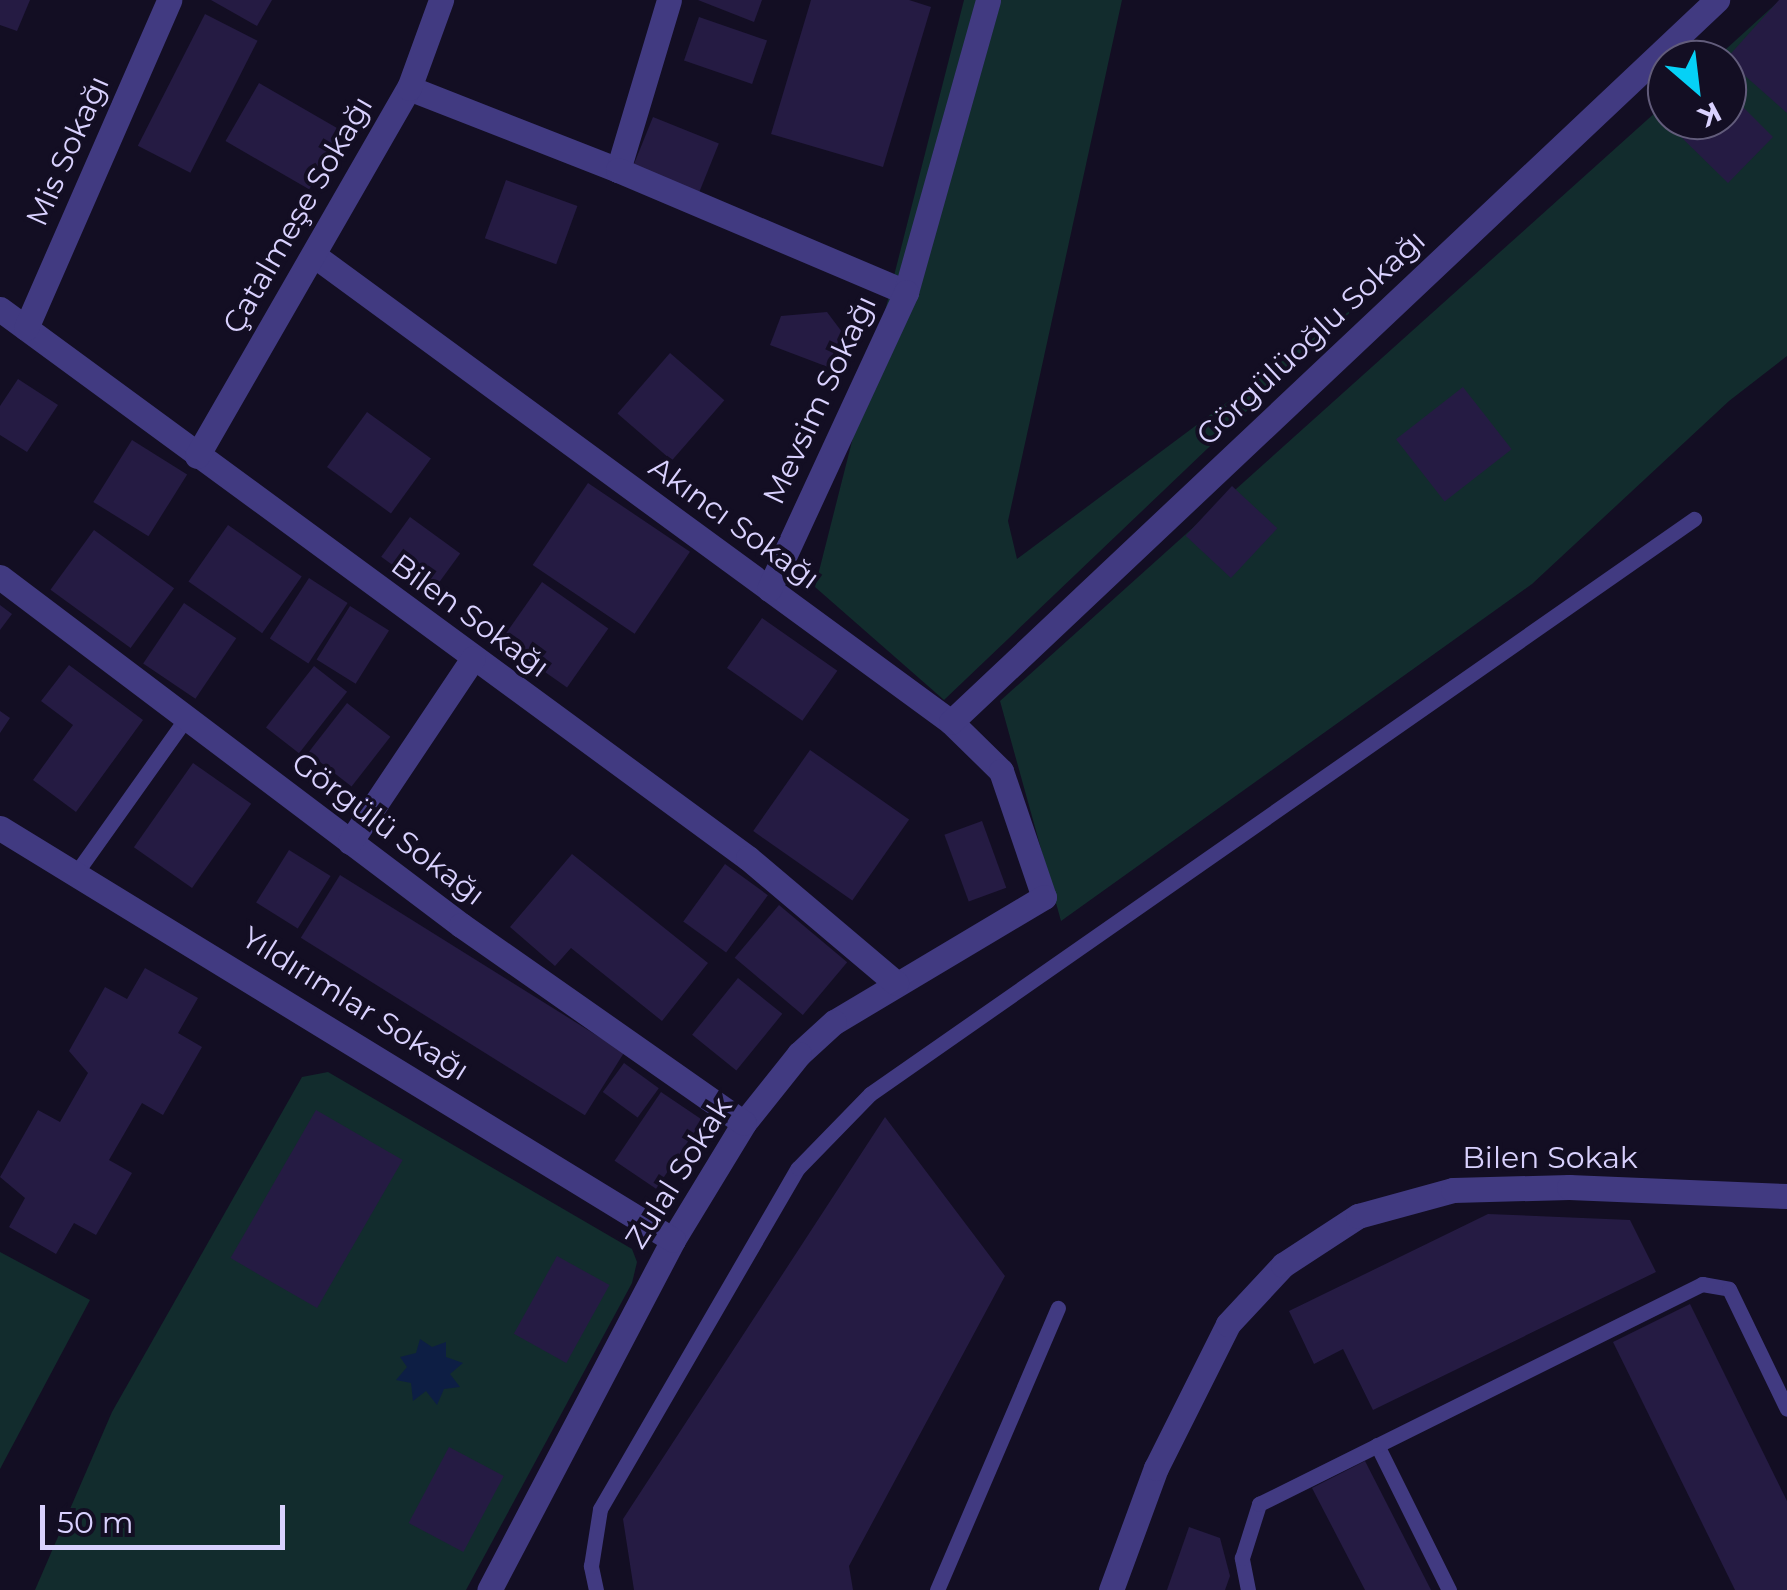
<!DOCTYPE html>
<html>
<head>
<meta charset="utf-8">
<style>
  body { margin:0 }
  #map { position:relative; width:1787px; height:1590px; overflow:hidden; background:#130e23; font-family:Montserrat,sans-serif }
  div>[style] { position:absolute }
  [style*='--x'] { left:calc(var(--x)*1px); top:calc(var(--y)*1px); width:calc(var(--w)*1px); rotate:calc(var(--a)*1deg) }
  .green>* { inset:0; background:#122c2d }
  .water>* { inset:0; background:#0d1e44 }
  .building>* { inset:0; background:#251b43; transform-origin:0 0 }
  .lane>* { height:15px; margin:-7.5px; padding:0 7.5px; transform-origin:7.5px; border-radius:7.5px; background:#413a81 }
  .street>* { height:25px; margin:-12.5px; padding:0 12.5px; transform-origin:12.5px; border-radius:12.5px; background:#413a81 }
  span { translate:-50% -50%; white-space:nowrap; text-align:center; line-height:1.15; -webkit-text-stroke:8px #130e23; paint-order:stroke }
  .street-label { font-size:30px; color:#d9d1fe }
  .north { position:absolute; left:1647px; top:40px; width:100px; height:100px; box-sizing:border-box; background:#130e23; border:2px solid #625c7b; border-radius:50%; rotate:152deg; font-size:28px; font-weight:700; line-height:40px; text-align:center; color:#d9d1fe }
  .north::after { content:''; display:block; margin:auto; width:35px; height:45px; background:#05d1f6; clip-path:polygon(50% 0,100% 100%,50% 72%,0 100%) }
  .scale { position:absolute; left:40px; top:1505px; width:245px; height:45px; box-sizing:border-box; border:5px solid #d9d1fe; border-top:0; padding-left:12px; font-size:30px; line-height:35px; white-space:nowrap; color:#d9d1fe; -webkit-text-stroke:8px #130e23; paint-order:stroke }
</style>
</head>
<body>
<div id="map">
  <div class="green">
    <i style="clip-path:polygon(964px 0,1122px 0,1008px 521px,1017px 559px,1359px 304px,944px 700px,815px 587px)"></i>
    <i style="clip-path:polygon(1780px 0,1787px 0,1787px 356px,1729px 401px,1532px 584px,1061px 921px,1000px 701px,1667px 102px,1667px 120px,1727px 120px,1727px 60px,1714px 60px)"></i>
    <i style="clip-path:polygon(328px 1072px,632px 1249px,637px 1262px,632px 1283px,466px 1590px,35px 1590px,112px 1412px,302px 1077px)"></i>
    <i style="clip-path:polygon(0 1252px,90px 1300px,0 1469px)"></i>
  </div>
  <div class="water">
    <i style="clip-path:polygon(420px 1339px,432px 1347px,446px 1342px,446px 1357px,463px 1363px,450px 1374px,460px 1387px,444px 1389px,437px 1405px,426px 1391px,413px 1401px,411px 1383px,396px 1380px,407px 1367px,400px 1357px,416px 1353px)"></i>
  </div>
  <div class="building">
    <i style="clip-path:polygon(0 0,30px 0,17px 31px,0 25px)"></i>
    <i style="clip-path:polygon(211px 0,272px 0,257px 26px)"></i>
    <i style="clip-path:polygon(698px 0,762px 0,754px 22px)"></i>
    <i style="clip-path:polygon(811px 0,909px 0,931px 7px,883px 167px,771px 134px)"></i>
    <i style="clip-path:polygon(1779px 0,1787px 0,1787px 113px,1726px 59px)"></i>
    <i style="left:205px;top:14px;width:59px;height:148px;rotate:27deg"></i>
    <i style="left:699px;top:17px;width:72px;height:46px;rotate:19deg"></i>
    <i style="left:259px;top:83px;width:99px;height:67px;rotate:30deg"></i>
    <i style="clip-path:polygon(1727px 91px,1773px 137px,1728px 183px,1679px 135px,1694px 120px,1727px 120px)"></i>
    <i style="left:653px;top:117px;width:71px;height:54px;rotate:22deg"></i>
    <i style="left:506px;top:180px;width:76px;height:62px;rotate:20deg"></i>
    <i style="clip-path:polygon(827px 312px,842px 332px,828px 367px,770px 345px,781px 316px)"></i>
    <i style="left:670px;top:353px;width:72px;height:80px;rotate:41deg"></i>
    <i style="clip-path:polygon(18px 379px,58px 405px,27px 452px,0 435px,0 406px)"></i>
    <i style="left:1463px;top:387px;width:79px;height:85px;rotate:52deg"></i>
    <i style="left:367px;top:412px;width:79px;height:68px;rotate:36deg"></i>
    <i style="left:132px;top:440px;width:65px;height:73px;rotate:32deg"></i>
    <i style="left:588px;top:483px;width:123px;height:99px;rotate:34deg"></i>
    <i style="left:1232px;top:486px;width:62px;height:68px;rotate:43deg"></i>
    <i style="left:410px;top:517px;width:62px;height:49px;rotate:36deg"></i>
    <i style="left:228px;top:525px;width:90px;height:69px;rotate:35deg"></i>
    <i style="left:94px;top:530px;width:99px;height:74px;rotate:36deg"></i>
    <i style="left:309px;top:578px;width:46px;height:72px;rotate:33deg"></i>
    <i style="left:542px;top:582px;width:81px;height:72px;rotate:35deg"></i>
    <i style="left:184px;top:603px;width:63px;height:73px;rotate:34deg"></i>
    <i style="clip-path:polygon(0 605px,12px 614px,0 630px)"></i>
    <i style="left:350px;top:606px;width:46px;height:63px;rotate:32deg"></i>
    <i style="left:762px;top:618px;width:92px;height:61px;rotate:35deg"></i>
    <i style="clip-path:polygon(69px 665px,143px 720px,76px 812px,33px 780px,73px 725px,41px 701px)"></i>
    <i style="left:314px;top:666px;width:42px;height:78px;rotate:38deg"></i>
    <i style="left:347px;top:703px;width:55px;height:63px;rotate:38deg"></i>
    <i style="clip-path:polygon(0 711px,10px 718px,0 733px)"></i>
    <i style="left:810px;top:750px;width:121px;height:99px;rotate:35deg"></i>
    <i style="left:193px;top:763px;width:71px;height:103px;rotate:35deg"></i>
    <i style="left:982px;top:821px;width:71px;height:40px;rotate:70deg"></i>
    <i style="left:289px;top:850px;width:49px;height:62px;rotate:32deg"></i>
    <i style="clip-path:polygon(572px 854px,708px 963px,662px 1021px,571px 948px,555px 966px,510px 927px)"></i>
    <i style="left:725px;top:864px;width:53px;height:71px;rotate:36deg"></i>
    <i style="left:340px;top:875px;width:335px;height:74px;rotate:32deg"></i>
    <i style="left:779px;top:905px;width:89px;height:69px;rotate:40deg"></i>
    <i style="clip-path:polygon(145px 968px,198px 998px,178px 1033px,202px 1047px,163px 1115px,142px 1103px,109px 1160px,132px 1173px,96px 1235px,74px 1223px,56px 1254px,9px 1227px,25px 1198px,0 1177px,38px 1110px,60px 1122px,88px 1073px,69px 1051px,105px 987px,127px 999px)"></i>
    <i style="left:738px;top:978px;width:57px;height:73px;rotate:39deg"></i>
    <i style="left:624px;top:1063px;width:43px;height:36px;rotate:36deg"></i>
    <i style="left:661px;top:1092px;width:50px;height:83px;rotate:34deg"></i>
    <i style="left:316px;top:1110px;width:100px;height:171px;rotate:30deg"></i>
    <i style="clip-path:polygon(885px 1117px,1005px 1276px,849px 1566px,853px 1590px,634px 1590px,623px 1519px)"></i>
    <i style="clip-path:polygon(1488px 1214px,1630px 1220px,1656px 1272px,1373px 1410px,1343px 1349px,1314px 1364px,1289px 1311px)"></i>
    <i style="left:557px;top:1256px;width:60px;height:89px;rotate:29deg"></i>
    <i style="clip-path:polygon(1690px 1304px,1787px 1501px,1787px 1590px,1735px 1590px,1613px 1342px)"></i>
    <i style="left:449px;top:1447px;width:62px;height:86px;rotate:28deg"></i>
    <i style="clip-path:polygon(1365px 1461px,1431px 1590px,1365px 1590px,1312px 1488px)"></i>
    <i style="clip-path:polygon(1189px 1527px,1220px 1538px,1230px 1576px,1225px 1590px,1167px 1590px)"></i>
  </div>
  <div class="lane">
    <i style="--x:76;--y:873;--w:191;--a:-54.6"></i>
    <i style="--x:1377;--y:1445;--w:162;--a:63.6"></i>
    <i style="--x:596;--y:1590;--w:25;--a:-102"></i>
    <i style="--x:591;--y:1566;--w:58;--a:-81"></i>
    <i style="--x:600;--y:1509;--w:394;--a:-59.9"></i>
    <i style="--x:798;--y:1168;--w:103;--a:-45.8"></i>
    <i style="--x:870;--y:1094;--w:1005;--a:-34.91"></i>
    <i style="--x:937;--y:1590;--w:307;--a:-66.8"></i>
    <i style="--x:1248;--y:1590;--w:33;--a:-101"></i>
    <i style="--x:1242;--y:1558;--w:57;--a:-72.5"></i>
    <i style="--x:1259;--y:1504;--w:495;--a:-26.4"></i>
    <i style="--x:1702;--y:1284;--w:27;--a:10"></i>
    <i style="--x:1729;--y:1289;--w:133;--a:64.2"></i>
  </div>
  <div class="street">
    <i style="--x:409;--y:88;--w:225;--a:21.4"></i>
    <i style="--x:618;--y:170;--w:177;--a:-73.3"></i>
    <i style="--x:618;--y:170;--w:313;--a:23"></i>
    <i style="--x:906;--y:292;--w:303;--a:-74.3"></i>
    <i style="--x:315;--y:256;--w:788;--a:36.23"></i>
    <i style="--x:951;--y:722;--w:70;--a:44.4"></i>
    <i style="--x:1001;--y:771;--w:133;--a:71.2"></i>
    <i style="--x:1044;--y:897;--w:244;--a:149.2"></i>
    <i style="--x:834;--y:1022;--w:47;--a:137.6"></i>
    <i style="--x:799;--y:1054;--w:88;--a:128.6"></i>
    <i style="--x:744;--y:1123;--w:137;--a:121.3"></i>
    <i style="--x:673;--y:1240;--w:395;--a:117.7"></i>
    <i style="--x:0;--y:309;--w:928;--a:36.28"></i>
    <i style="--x:748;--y:858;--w:194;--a:40.2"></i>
    <i style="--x:26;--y:328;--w:358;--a:-66.4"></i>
    <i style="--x:197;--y:456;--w:425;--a:-60.1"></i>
    <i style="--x:409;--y:88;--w:94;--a:-70"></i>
    <i style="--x:0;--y:577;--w:578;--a:37.05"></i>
    <i style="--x:461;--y:925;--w:345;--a:35"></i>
    <i style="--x:769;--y:589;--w:327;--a:-65.2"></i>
    <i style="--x:951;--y:722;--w:1053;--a:-43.31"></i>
    <i style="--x:0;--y:828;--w:789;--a:31.47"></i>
    <i style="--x:350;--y:842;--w:221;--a:-56.2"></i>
    <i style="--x:1111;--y:1590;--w:130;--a:-69.8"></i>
    <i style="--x:1156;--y:1468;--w:161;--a:-63.4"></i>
    <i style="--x:1228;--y:1324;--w:81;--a:-47"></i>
    <i style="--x:1283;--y:1265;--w:90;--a:-33.2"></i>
    <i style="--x:1358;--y:1216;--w:98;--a:-15.3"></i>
    <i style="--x:1453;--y:1190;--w:116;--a:-1.5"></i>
    <i style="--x:1569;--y:1187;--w:218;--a:2.4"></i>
  </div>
  <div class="street-label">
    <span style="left:68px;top:151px;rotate:-66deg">Mis Sokağı</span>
    <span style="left:298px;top:215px;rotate:-60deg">Çatalmeşe Sokağı</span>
    <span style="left:1311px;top:338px;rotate:-43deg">Görgülüoğlu Sokağı</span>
    <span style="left:820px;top:400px;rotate:-65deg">Mevsim Sokağı</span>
    <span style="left:734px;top:523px;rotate:36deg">Akıncı Sokağı</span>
    <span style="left:470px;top:616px;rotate:36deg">Bilen Sokağı</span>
    <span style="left:388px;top:829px;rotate:37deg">Görgülü Sokağı</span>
    <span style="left:355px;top:1004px;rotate:32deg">Yıldırımlar Sokağı</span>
    <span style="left:1550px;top:1158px">Bilen Sokak</span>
    <span style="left:679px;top:1173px;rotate:-58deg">Zulal Sokak</span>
  </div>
  <div class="north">K</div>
  <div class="scale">50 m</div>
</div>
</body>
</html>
